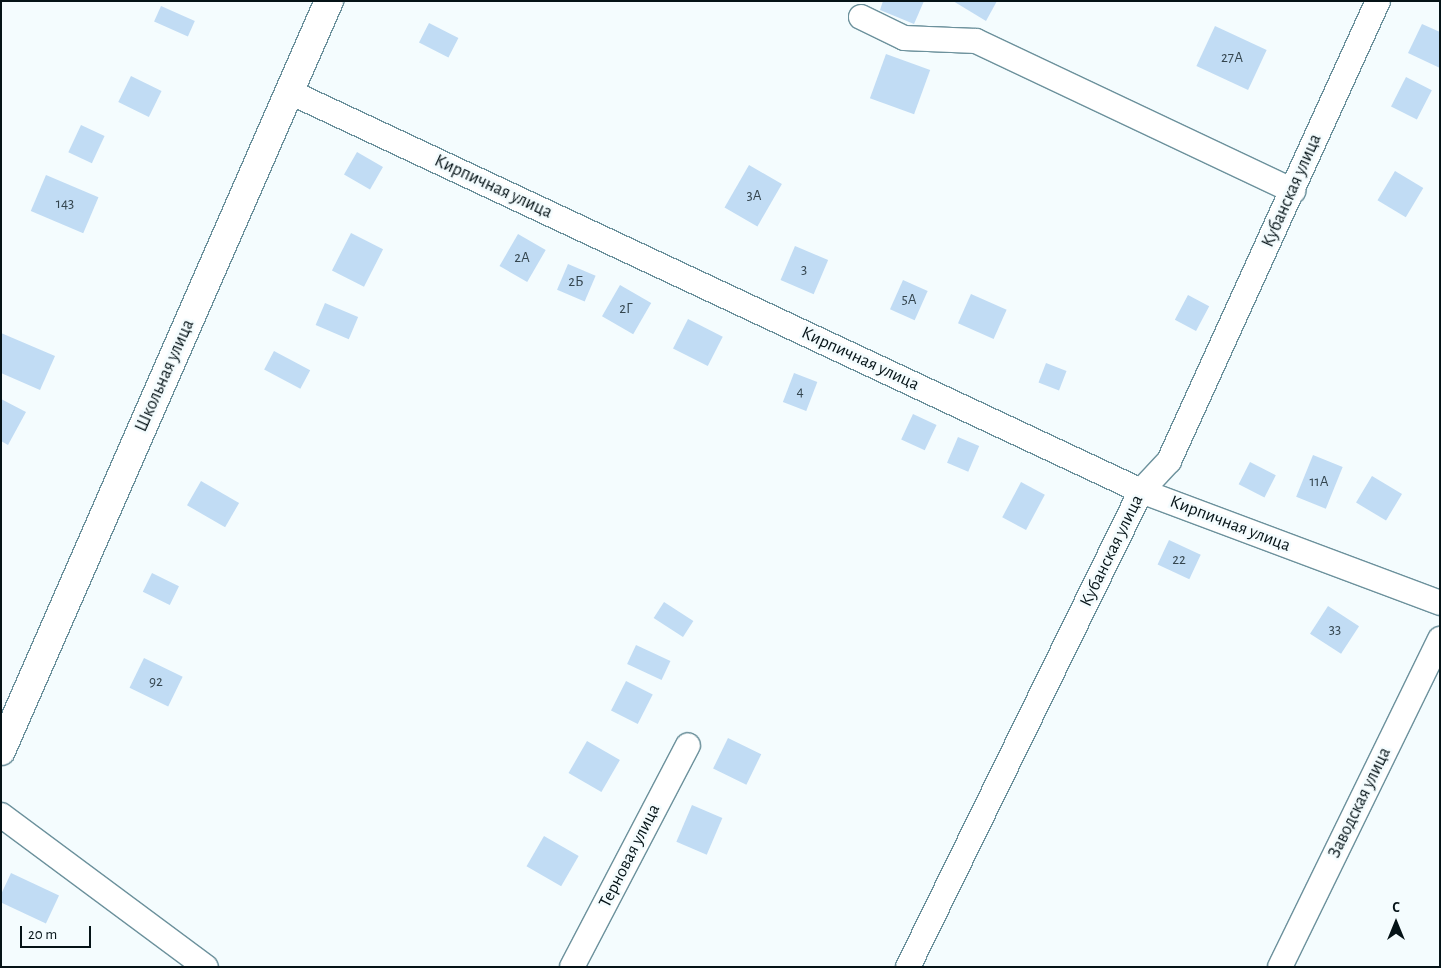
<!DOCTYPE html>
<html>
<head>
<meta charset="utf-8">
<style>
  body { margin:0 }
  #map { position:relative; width:1441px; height:968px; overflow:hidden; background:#f4fcfe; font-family:"Alegreya Sans",sans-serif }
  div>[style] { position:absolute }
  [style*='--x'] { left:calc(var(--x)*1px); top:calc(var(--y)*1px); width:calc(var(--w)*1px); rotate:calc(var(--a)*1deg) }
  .building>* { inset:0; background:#c1dcf4; transform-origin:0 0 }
  .roads { filter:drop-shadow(1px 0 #6c919c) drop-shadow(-1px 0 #6c919c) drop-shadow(0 1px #6c919c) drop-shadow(0 -1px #6c919c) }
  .minor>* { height:24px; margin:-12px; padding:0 12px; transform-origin:12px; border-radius:12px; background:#fff }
  .major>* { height:28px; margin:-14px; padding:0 14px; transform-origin:14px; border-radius:14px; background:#fff }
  span { translate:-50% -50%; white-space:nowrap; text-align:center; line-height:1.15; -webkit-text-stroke:5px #f4fcfe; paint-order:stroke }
  .number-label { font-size:15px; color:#34454e }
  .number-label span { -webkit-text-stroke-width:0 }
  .street-label { font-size:18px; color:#051317 }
  .frame { position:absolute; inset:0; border:2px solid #051317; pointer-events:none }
  .north { position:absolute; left:1371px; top:898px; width:50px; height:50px; -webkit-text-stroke:4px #f4fcfe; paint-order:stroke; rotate:0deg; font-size:14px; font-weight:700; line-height:20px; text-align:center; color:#051317 }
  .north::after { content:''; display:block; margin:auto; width:18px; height:22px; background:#051317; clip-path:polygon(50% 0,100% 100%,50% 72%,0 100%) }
  .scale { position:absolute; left:20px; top:926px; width:71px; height:22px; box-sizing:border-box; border:2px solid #051317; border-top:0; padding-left:6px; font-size:15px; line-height:18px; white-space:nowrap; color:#051317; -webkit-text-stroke:4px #f4fcfe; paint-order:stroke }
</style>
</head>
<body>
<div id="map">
  <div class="building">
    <i style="clip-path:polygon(883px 1px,924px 1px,914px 24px,880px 10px)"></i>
    <i style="clip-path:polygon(953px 1px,997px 1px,986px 21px)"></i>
    <i style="left:161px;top:6px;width:37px;height:17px;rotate:24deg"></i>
    <i style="left:429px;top:23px;width:33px;height:22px;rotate:27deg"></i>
    <i style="clip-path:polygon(1422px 24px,1440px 32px,1440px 68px,1408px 53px)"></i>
    <i style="left:1215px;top:26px;width:57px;height:44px;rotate:25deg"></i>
    <i style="left:886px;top:54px;width:47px;height:47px;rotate:20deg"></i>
    <i style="left:131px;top:76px;width:34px;height:29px;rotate:26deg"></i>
    <i style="left:1406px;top:77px;width:29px;height:33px;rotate:27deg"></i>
    <i style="left:81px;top:125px;width:26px;height:30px;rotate:25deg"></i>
    <i style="left:357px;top:152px;width:30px;height:26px;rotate:30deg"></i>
    <i style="left:749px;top:165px;width:38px;height:49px;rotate:30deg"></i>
    <i style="left:1395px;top:171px;width:33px;height:34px;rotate:31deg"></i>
    <i style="left:46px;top:175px;width:57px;height:39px;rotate:23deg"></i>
    <i style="left:351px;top:233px;width:36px;height:42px;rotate:27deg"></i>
    <i style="left:518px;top:234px;width:32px;height:37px;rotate:30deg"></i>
    <i style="left:795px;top:246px;width:36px;height:37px;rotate:23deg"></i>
    <i style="left:568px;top:264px;width:30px;height:28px;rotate:23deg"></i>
    <i style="left:903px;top:280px;width:27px;height:32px;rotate:24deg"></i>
    <i style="left:620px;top:285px;width:36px;height:36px;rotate:30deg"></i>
    <i style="left:971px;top:294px;width:39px;height:32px;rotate:24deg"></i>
    <i style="left:1188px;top:295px;width:24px;height:28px;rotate:28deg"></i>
    <i style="left:325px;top:303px;width:36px;height:24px;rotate:23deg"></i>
    <i style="left:688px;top:319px;width:39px;height:33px;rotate:27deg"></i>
    <i style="clip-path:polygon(1px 333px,55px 356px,40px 390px,1px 373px)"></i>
    <i style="left:274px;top:351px;width:41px;height:21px;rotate:28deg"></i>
    <i style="left:1046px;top:363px;width:22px;height:21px;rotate:21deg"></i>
    <i style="left:794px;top:373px;width:25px;height:31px;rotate:21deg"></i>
    <i style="clip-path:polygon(1px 399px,26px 412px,8px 445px,1px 441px)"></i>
    <i style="left:913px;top:414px;width:26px;height:28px;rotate:25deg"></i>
    <i style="left:958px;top:437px;width:23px;height:28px;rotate:23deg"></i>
    <i style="left:1313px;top:455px;width:32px;height:45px;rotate:22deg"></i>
    <i style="left:1250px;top:462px;width:29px;height:25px;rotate:27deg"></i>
    <i style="left:1372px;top:476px;width:35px;height:31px;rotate:31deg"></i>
    <i style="left:201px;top:481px;width:44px;height:28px;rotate:30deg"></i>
    <i style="left:1021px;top:482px;width:27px;height:40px;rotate:28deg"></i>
    <i style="left:1169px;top:540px;width:35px;height:27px;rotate:25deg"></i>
    <i style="left:152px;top:573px;width:30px;height:21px;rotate:26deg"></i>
    <i style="left:664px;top:602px;width:35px;height:19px;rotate:33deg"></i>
    <i style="left:1328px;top:606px;width:37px;height:33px;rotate:33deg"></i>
    <i style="left:636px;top:645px;width:38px;height:21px;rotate:25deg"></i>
    <i style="left:144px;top:658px;width:43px;height:33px;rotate:26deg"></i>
    <i style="left:626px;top:681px;width:30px;height:33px;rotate:27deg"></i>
    <i style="left:728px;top:738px;width:37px;height:34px;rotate:26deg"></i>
    <i style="left:587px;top:741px;width:38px;height:37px;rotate:30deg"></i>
    <i style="left:692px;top:805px;width:33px;height:40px;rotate:23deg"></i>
    <i style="left:544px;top:836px;width:40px;height:35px;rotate:30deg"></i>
    <i style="left:11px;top:873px;width:53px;height:31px;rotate:25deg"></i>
  </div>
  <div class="roads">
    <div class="minor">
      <i style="--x:861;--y:17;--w:48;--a:26"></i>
      <i style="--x:904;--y:38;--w:72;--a:2.4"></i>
      <i style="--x:976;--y:41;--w:351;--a:25.3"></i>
      <i style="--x:290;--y:92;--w:940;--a:25.12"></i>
      <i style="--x:1141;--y:491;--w:319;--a:20.5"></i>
      <i style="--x:1;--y:815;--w:255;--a:36.6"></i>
      <i style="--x:572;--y:967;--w:250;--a:-62.4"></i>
      <i style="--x:908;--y:967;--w:530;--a:-63.92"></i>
      <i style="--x:1141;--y:491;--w:41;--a:-47"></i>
      <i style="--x:1169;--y:461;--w:505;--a:-65.57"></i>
      <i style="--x:1280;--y:967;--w:365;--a:-64"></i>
    </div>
    <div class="major">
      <i style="--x:1;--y:751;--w:819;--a:-66.38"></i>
    </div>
  </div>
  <div class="number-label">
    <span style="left:1232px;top:58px">27А</span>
    <span style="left:754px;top:196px">3А</span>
    <span style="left:65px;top:204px">143</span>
    <span style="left:522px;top:258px">2А</span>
    <span style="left:804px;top:270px">3</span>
    <span style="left:576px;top:282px">2Б</span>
    <span style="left:909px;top:300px">5А</span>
    <span style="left:626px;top:309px">2Г</span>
    <span style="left:800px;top:392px">4</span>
    <span style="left:1319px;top:482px">11А</span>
    <span style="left:1179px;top:560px">22</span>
    <span style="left:1335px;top:630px">33</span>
    <span style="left:156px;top:682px">92</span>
  </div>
  <div class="street-label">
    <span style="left:493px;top:187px;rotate:25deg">Кирпичная улица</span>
    <span style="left:1292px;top:191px;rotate:-66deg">Кубанская улица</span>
    <span style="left:860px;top:359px;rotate:25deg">Кирпичная улица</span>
    <span style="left:165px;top:376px;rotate:-66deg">Школьная улица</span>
    <span style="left:1230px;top:524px;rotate:21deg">Кирпичная улица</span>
    <span style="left:1112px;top:551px;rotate:-64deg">Кубанская улица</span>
    <span style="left:1360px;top:803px;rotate:-64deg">Заводская улица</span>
    <span style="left:630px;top:856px;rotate:-63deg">Терновая улица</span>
  </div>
  <div class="frame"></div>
  <div class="north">С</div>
  <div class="scale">20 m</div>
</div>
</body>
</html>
